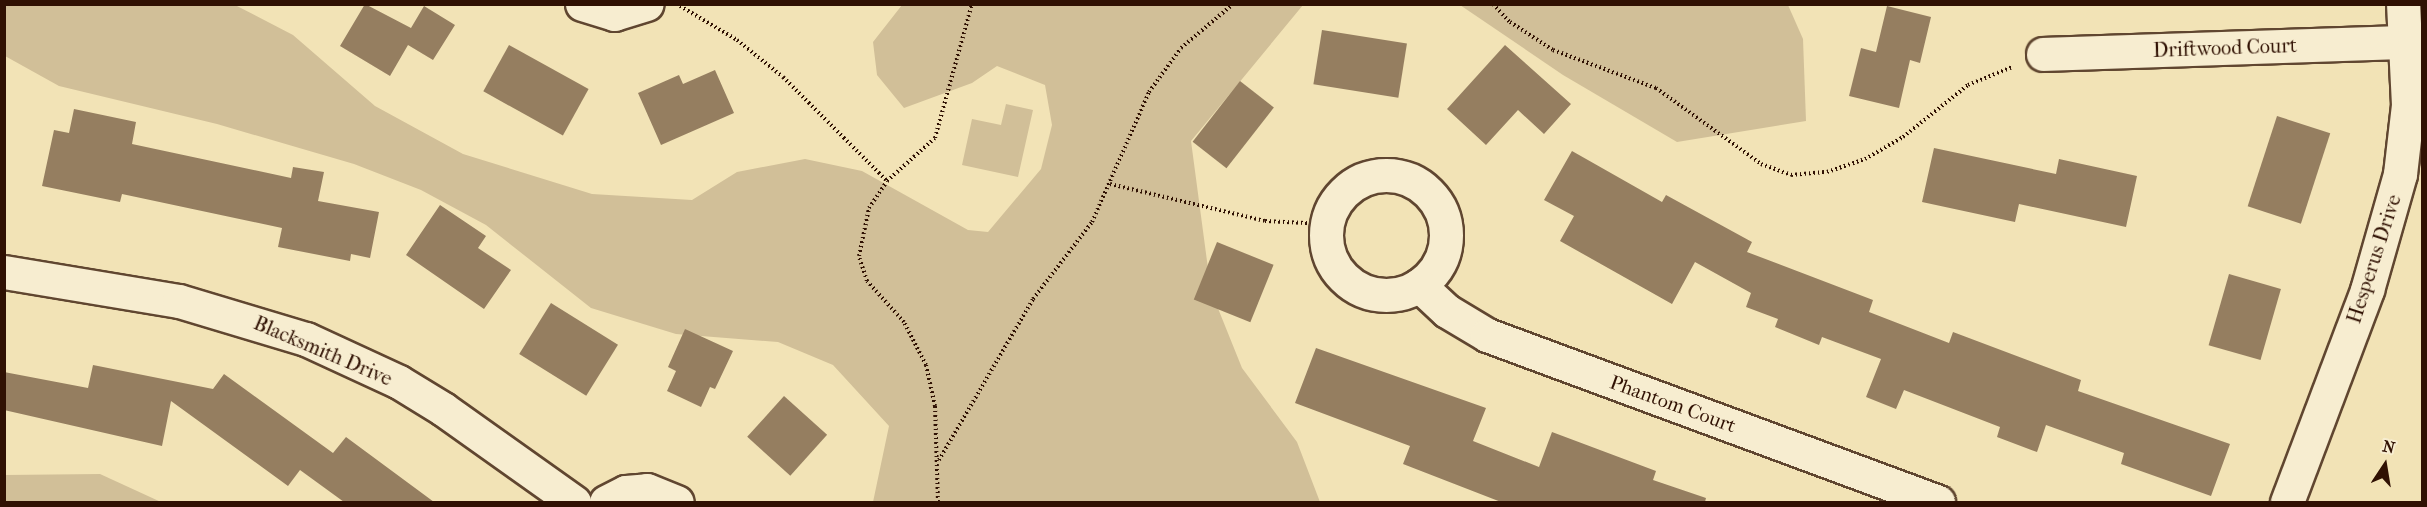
<!DOCTYPE html>
<html>
<head>
<meta charset="utf-8">
<style>
  body { margin:0 }
  #map { position:relative; width:2427px; height:507px; overflow:hidden; background:#f2e3b6; font-family:"IM FELL French Canon",serif }
  div>[style] { position:absolute }
  [style*='--x'] { left:calc(var(--x)*1px); top:calc(var(--y)*1px); width:calc(var(--w)*1px); rotate:calc(var(--a)*1deg) }
  .green>* { inset:0; background:#d1bf98 }
  .building>* { inset:0; background:#957e60; transform-origin:0 0 }
  .path>* { height:4px; margin-top:-2px; transform-origin:0; background:repeating-linear-gradient(90deg,#301103 0 1.5px,transparent 0 4.5px) }
  .roads { filter:drop-shadow(2px 0 #604630) drop-shadow(-2px 0 #604630) drop-shadow(0 2px #604630) drop-shadow(0 -2px #604630) }
  .minor>* { height:33px; margin:-16.5px; padding:0 16.5px; transform-origin:16.5px; border-radius:16.5px; background:#f7edd0 }
  .minor>.ring { margin:-16.5px; padding:0; box-sizing:content-box; background:none; border:33px solid #f7edd0; border-radius:50% }
  span { translate:-50% -50%; white-space:nowrap; text-align:center; line-height:1.15; -webkit-text-stroke:4.5px #f7edd0; paint-order:stroke }
  .street-label { font-size:20px; color:#301103 }
  .frame { position:absolute; inset:0; border:6px solid #301103; pointer-events:none }
  .north { position:absolute; left:2355px; top:435px; width:60px; height:60px; -webkit-text-stroke:4px #f7edd0; paint-order:stroke; rotate:12deg; font-size:16px; font-weight:700; line-height:24px; text-align:center; color:#301103 }
  .north::after { content:''; display:block; margin:auto; width:21px; height:27px; background:#301103; clip-path:polygon(50% 0,100% 100%,50% 72%,0 100%) }
</style>
</head>
<body>
<div id="map">
  <div class="green">
    <i style="clip-path:polygon(4px 5px,235px 5px,293px 35px,375px 106px,463px 154px,592px 194px,692px 200px,737px 172px,805px 159px,862px 171px,968px 230px,988px 232px,1041px 169px,1052px 125px,1045px 85px,997px 66px,972px 83px,904px 108px,877px 75px,873px 42px,902px 5px,1303px 5px,1191px 141px,1211px 291px,1242px 368px,1297px 442px,1320px 502px,873px 502px,889px 426px,833px 365px,778px 342px,676px 334px,591px 308px,486px 225px,421px 190px,354px 164px,217px 124px,59px 86px,5px 56px)"></i>
    <i style="clip-path:polygon(1460px 5px,1788px 5px,1803px 39px,1806px 121px,1677px 142px,1563px 75px)"></i>
    <i style="clip-path:polygon(1006px 104px,1033px 110px,1018px 177px,962px 165px,972px 119px,1001px 125px)"></i>
    <i style="clip-path:polygon(100px 474px,161px 502px,5px 502px,5px 475px)"></i>
  </div>
  <div class="building">
    <i style="clip-path:polygon(365px 4px,411px 28px,424px 6px,455px 25px,433px 60px,408px 45px,390px 76px,340px 46px)"></i>
    <i style="clip-path:polygon(1887px 6px,1931px 17px,1920px 63px,1910px 60px,1899px 108px,1849px 96px,1861px 48px,1876px 52px)"></i>
    <i style="left:1322px;top:30px;width:86px;height:55px;rotate:9deg"></i>
    <i style="left:509px;top:45px;width:91px;height:53px;rotate:29deg"></i>
    <i style="clip-path:polygon(1505px 45px,1571px 104px,1544px 134px,1518px 110px,1486px 145px,1447px 109px)"></i>
    <i style="clip-path:polygon(715px 70px,734px 113px,661px 145px,638px 93px,679px 75px,683px 84px)"></i>
    <i style="left:1240px;top:81px;width:43px;height:77px;rotate:38deg"></i>
    <i style="clip-path:polygon(74px 109px,136px 122px,132px 144px,291px 178px,293px 167px,324px 172px,318px 201px,379px 212px,370px 258px,351px 254px,350px 261px,278px 247px,282px 228px,122px 194px,120px 202px,42px 186px,54px 130px,69px 133px)"></i>
    <i style="left:2277px;top:116px;width:56px;height:95px;rotate:18deg"></i>
    <i style="clip-path:polygon(1934px 148px,2056px 174px,2059px 159px,2137px 176px,2126px 227px,2019px 204px,2015px 222px,1922px 202px)"></i>
    <i style="clip-path:polygon(1572px 151px,1662px 202px,1666px 195px,1752px 242px,1747px 252px,1873px 300px,1869px 312px,1949px 343px,1953px 332px,2081px 380px,2078px 391px,2230px 444px,2211px 496px,2121px 464px,2124px 453px,2046px 425px,2037px 452px,1997px 437px,2000px 427px,1904px 390px,1896px 409px,1866px 397px,1881px 359px,1822px 337px,1819px 345px,1775px 327px,1778px 319px,1746px 307px,1751px 293px,1695px 262px,1672px 304px,1560px 241px,1574px 216px,1544px 200px)"></i>
    <i style="clip-path:polygon(440px 205px,486px 236px,478px 248px,511px 270px,484px 309px,406px 255px)"></i>
    <i style="left:1217px;top:242px;width:61px;height:62px;rotate:22deg"></i>
    <i style="left:2229px;top:274px;width:54px;height:74px;rotate:16deg"></i>
    <i style="left:551px;top:303px;width:79px;height:60px;rotate:32deg"></i>
    <i style="clip-path:polygon(685px 329px,733px 351px,715px 389px,710px 387px,701px 407px,667px 391px,676px 371px,668px 367px)"></i>
    <i style="clip-path:polygon(1316px 348px,1486px 408px,1473px 441px,1539px 467px,1552px 432px,1656px 471px,1653px 480px,1706px 498px,1705px 502px,1501px 502px,1403px 464px,1410px 446px,1295px 403px)"></i>
    <i style="clip-path:polygon(93px 365px,213px 389px,224px 374px,333px 453px,346px 437px,434px 502px,344px 502px,300px 470px,288px 486px,171px 401px,162px 446px,4px 410px,4px 372px,88px 388px)"></i>
    <i style="left:784px;top:396px;width:58px;height:55px;rotate:42deg"></i>
  </div>
  <div class="path">
    <i style="--x:1493;--y:4;--w:25;--a:47"></i>
    <i style="--x:1510;--y:22;--w:51;--a:33.1"></i>
    <i style="--x:1553;--y:50;--w:110;--a:20.3"></i>
    <i style="--x:1656;--y:88;--w:130;--a:35.9"></i>
    <i style="--x:1761;--y:164;--w:32;--a:20"></i>
    <i style="--x:1791;--y:175;--w:36;--a:-5"></i>
    <i style="--x:1827;--y:172;--w:40;--a:-18.9"></i>
    <i style="--x:1865;--y:159;--w:44;--a:-30.1"></i>
    <i style="--x:1903;--y:137;--w:83;--a:-38.7"></i>
    <i style="--x:1968;--y:85;--w:48;--a:-22.2"></i>
    <i style="--x:680;--y:6;--w:66;--a:30.8"></i>
    <i style="--x:737;--y:40;--w:59;--a:38.8"></i>
    <i style="--x:783;--y:77;--w:147;--a:45"></i>
    <i style="--x:1110;--y:184;--w:159;--a:13.4"></i>
    <i style="--x:1265;--y:221;--w:61;--a:2.8"></i>
    <i style="--x:939;--y:460;--w:186;--a:-59.7"></i>
    <i style="--x:1033;--y:299;--w:97;--a:-52.5"></i>
    <i style="--x:1092;--y:222;--w:142;--a:-66.3"></i>
    <i style="--x:1149;--y:92;--w:54;--a:-54"></i>
    <i style="--x:1181;--y:48;--w:68;--a:-40.2"></i>
    <i style="--x:938;--y:502;--w:96;--a:-91.8"></i>
    <i style="--x:935;--y:406;--w:42;--a:-102.4"></i>
    <i style="--x:926;--y:365;--w:48;--a:-117.1"></i>
    <i style="--x:904;--y:322;--w:55;--a:-132.1"></i>
    <i style="--x:867;--y:281;--w:26;--a:-108"></i>
    <i style="--x:859;--y:256;--w:49;--a:-78.2"></i>
    <i style="--x:869;--y:208;--w:32;--a:-56"></i>
    <i style="--x:887;--y:181;--w:64;--a:-41.9"></i>
    <i style="--x:935;--y:138;--w:139;--a:-74.6"></i>
  </div>
  <div class="roads">
    <div class="minor">
      <i style="--x:582;--y:4;--w:34;--a:17"></i>
      <i style="--x:614;--y:14;--w:34;--a:-17"></i>
      <i style="--x:2043;--y:54;--w:365;--a:-1.9"></i>
      <i class="ring" style="left:1326px;top:175px;width:87px;height:87px"></i>
      <i style="--x:4;--y:272;--w:177;--a:9.4"></i>
      <i style="--x:179;--y:301;--w:133;--a:16.7"></i>
      <i style="--x:306;--y:339;--w:102;--a:24.8"></i>
      <i style="--x:399;--y:382;--w:52;--a:31.5"></i>
      <i style="--x:443;--y:409;--w:161;--a:35.4"></i>
      <i style="--x:1419;--y:285;--w:38;--a:43"></i>
      <i style="--x:1447;--y:311;--w:47;--a:31"></i>
      <i style="--x:1487;--y:335;--w:481;--a:20.3"></i>
      <i style="--x:606;--y:502;--w:22;--a:-27"></i>
      <i style="--x:626;--y:492;--w:21;--a:-5"></i>
      <i style="--x:647;--y:490;--w:32;--a:22"></i>
      <i style="--x:2287;--y:502;--w:227;--a:-69.3"></i>
      <i style="--x:2367;--y:290;--w:121;--a:-74.1"></i>
      <i style="--x:2400;--y:174;--w:69;--a:-83.4"></i>
      <i style="--x:2408;--y:105;--w:101;--a:-92.8"></i>
    </div>
  </div>
  <div class="street-label">
    <span style="left:2225px;top:48px;rotate:-2deg">Driftwood Court</span>
    <span style="left:2374px;top:259px;rotate:-72deg">Hesperus Drive</span>
    <span style="left:323px;top:351px;rotate:23deg">Blacksmith Drive</span>
    <span style="left:1673px;top:404px;rotate:20deg">Phantom Court</span>
  </div>
  <div class="frame"></div>
  <div class="north">N</div>
</div>
</body>
</html>
